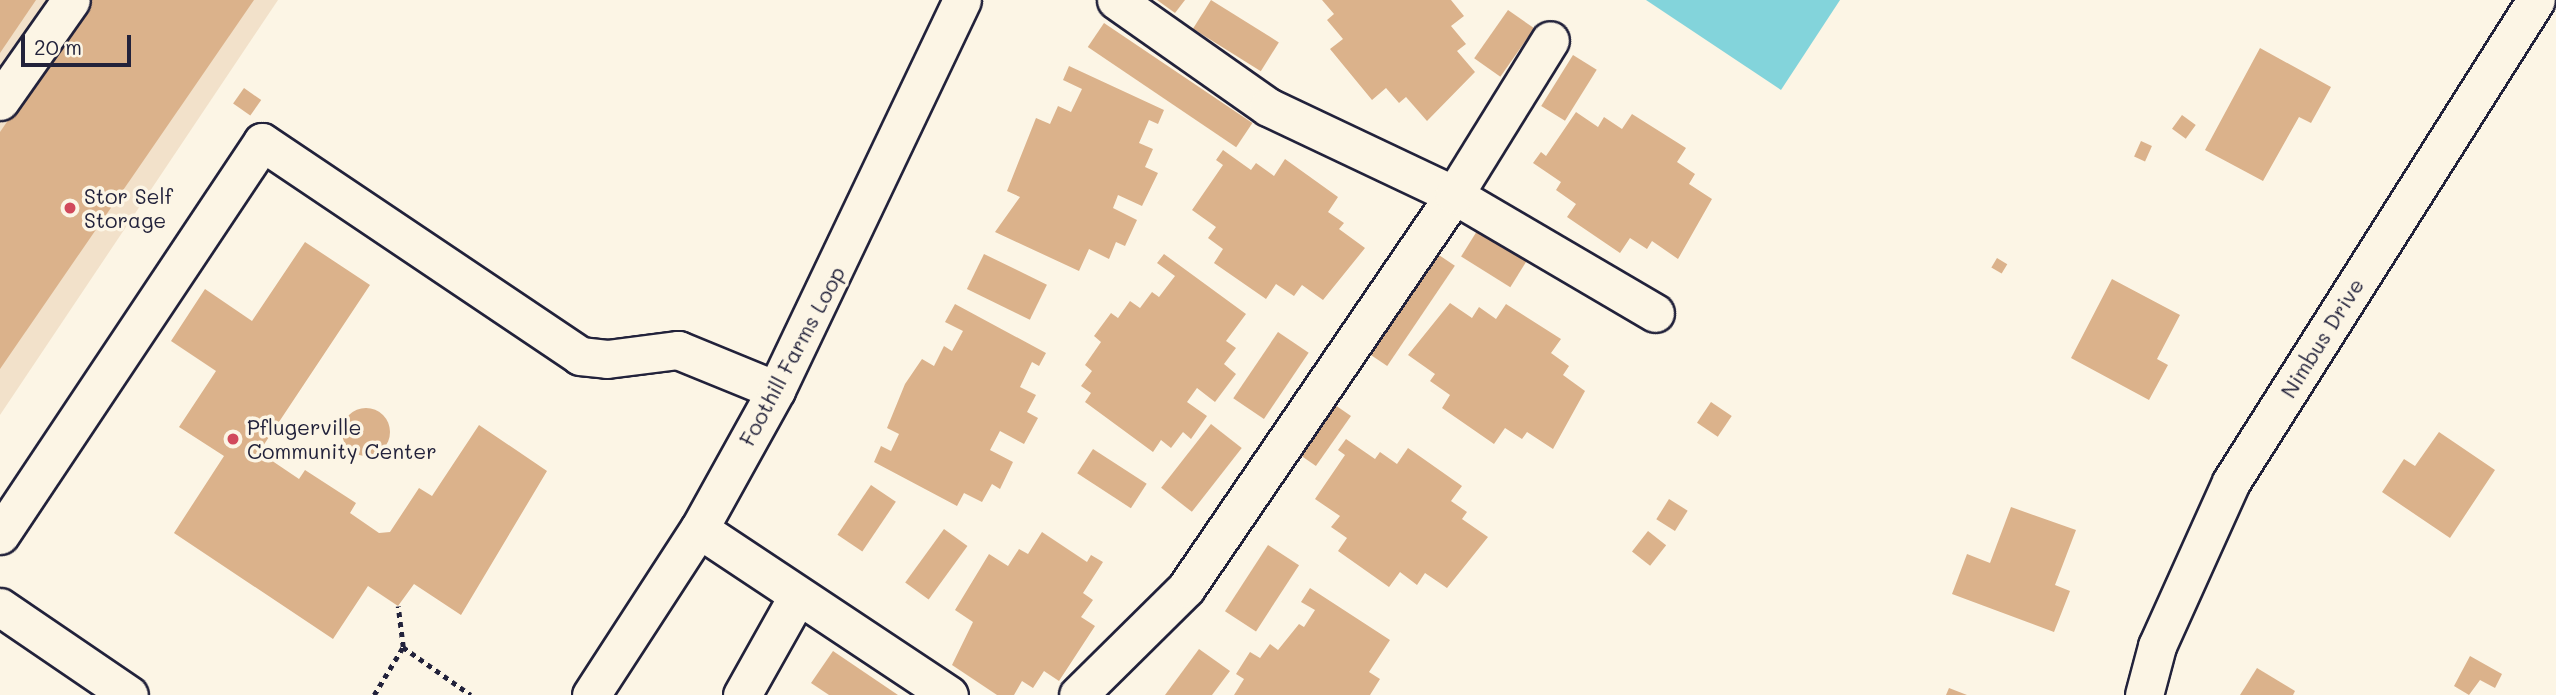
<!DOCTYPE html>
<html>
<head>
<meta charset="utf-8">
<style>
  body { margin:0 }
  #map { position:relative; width:2556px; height:695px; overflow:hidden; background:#fcf5e5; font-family:Mali,sans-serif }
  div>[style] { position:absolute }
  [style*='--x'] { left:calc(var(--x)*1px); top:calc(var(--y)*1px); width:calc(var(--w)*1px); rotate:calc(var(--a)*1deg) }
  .built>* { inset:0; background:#f2e1ca }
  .water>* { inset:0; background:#83d4db }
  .building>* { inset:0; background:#dbb28b; transform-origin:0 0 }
  .round { border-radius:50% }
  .path>* { height:4.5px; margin-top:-2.25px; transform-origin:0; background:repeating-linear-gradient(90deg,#22223b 0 5px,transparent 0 10px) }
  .roads { filter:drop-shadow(2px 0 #22223b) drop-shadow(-2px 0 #22223b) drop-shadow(0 2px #22223b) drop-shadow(0 -2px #22223b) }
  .minor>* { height:37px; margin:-18.5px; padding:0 18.5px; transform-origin:18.5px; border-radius:18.5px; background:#fcf5e5 }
  .dots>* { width:19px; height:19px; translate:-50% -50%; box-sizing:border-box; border:4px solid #fcf5e5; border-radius:50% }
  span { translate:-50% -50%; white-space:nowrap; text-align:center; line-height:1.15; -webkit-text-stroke:7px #fcf5e5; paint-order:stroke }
  .poi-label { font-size:21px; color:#22223b }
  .left { translate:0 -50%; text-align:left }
  .street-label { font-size:21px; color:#22223b }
  .scale { position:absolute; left:21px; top:35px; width:110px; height:32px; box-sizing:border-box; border:4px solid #22223b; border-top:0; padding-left:9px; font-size:21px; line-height:24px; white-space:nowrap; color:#22223b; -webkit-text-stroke:5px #fcf5e5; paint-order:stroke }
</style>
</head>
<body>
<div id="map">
  <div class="built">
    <i style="clip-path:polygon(0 0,278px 0,0 415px)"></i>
  </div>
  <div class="water">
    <i style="clip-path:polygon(1646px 0,1840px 0,1781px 90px)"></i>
  </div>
  <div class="building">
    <i style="clip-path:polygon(0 0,36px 0,0 53px)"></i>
    <i style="clip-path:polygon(91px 0,254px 0,0 369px,0 132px)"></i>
    <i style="clip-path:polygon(1157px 0,1185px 0,1175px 13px)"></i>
    <i style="left:1211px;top:0;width:80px;height:34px;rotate:32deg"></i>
    <i style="clip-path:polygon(1322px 0,1451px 0,1464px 16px,1451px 26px,1466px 44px,1457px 51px,1475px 72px,1427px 121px,1406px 97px,1399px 103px,1386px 88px,1372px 100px,1330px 49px,1343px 39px,1327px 20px,1334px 14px)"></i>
    <i style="left:1508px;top:10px;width:32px;height:59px;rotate:35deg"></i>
    <i style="left:1104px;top:23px;width:179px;height:29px;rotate:34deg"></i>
    <i style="clip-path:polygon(2260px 48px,2331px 87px,2311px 123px,2299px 117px,2263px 181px,2205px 150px)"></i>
    <i style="left:1573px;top:55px;width:28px;height:60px;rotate:32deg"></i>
    <i style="clip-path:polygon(1069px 66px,1164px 110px,1158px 124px,1149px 120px,1139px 143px,1153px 149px,1145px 167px,1158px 173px,1142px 206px,1118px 195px,1113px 208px,1137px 220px,1125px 246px,1116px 242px,1109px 259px,1089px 249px,1079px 271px,995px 232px,1020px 197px,1007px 191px,1036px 118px,1050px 124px,1058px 106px,1071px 112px,1082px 89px,1063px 80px)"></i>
    <i style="left:244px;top:88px;width:21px;height:19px;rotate:35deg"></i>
    <i style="clip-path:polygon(1576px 112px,1598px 127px,1604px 117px,1622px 129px,1632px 114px,1686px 148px,1677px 162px,1695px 174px,1689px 184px,1712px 199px,1678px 259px,1652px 241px,1647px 249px,1630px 238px,1620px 253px,1567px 217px,1576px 204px,1556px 190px,1561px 182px,1533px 163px,1541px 152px,1546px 156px)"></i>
    <i style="left:2182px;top:115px;width:17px;height:17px;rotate:36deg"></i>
    <i style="left:2141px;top:141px;width:12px;height:17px;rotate:24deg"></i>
    <i style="clip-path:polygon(1223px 150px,1251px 170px,1256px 163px,1274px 176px,1285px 159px,1338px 197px,1328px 212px,1344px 223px,1339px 229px,1365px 248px,1323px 300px,1302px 285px,1294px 296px,1276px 284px,1266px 299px,1214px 263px,1223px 249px,1208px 238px,1216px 227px,1192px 210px,1223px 165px,1216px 160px)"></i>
    <i style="left:1477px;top:231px;width:58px;height:30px;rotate:32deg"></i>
    <i style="clip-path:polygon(305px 242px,370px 285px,259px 452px,299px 479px,305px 470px,356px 503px,350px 513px,379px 533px,390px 532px,419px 488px,432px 496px,479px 425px,547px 471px,461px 615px,414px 584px,398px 606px,368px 586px,333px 639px,174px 533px,224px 456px,179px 427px,216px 371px,171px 341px,205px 289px,252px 321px)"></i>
    <i style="left:1430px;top:249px;width:30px;height:121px;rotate:34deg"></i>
    <i style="left:984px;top:254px;width:70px;height:39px;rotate:26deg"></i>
    <i style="clip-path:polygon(1164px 254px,1246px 314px,1226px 341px,1236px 348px,1224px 364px,1236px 374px,1215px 402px,1197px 388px,1187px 402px,1207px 416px,1191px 439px,1183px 432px,1171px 448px,1161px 440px,1153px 452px,1085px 402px,1091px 393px,1081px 386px,1092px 371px,1085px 365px,1101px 342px,1094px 336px,1111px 313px,1118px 318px,1130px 301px,1140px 308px,1152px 292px,1159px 297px,1175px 276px,1157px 263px)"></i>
    <i style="left:1997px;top:258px;width:12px;height:11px;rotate:31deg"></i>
    <i style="clip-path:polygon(2112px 279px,2180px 315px,2157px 359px,2168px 365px,2149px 400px,2071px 358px)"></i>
    <i style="clip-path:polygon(1450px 303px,1472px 318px,1479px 307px,1496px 319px,1506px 304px,1561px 339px,1551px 353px,1569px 366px,1563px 375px,1585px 391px,1553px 449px,1527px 432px,1522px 439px,1505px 428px,1494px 444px,1442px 408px,1450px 395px,1430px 381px,1435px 374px,1408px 355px)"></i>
    <i style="clip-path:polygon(955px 304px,1046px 353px,1039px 366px,1032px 362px,1020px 387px,1036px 395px,1027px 412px,1038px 418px,1024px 444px,1000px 431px,990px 450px,1013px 462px,1000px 489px,992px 484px,982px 502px,964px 493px,957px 506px,874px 462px,881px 446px,891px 451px,899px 434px,887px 428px,905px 384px,922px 359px,934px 366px,944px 346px,952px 351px,963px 331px,945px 322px)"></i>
    <i style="left:1278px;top:332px;width:37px;height:80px;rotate:34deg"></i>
    <i style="left:1328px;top:400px;width:28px;height:61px;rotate:35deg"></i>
    <i style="left:1711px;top:402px;width:25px;height:25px;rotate:34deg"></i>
    <i class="round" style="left:342px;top:408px;width:48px;height:48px"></i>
    <i style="left:1211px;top:424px;width:39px;height:81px;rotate:38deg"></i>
    <i style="clip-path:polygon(2439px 432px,2495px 470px,2450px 538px,2382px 492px,2404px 459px,2415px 466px)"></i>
    <i style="clip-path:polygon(1346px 439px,1375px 459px,1380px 452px,1397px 464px,1408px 448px,1462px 486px,1451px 501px,1467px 512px,1462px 519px,1488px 537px,1447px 588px,1425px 573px,1417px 585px,1400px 572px,1389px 587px,1338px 551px,1347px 538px,1331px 527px,1340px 516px,1315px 499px,1345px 455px,1338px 450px)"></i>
    <i style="left:1093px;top:449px;width:64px;height:29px;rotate:33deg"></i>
    <i style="left:871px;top:485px;width:30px;height:60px;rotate:34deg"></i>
    <i style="left:1669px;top:499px;width:22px;height:24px;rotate:32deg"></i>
    <i style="clip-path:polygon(2011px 507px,2076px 530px,2055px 585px,2070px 591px,2054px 632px,1952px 594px,1967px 554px,1990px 563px)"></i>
    <i style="left:944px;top:529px;width:29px;height:66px;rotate:36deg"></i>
    <i style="left:1648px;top:531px;width:23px;height:26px;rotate:38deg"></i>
    <i style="clip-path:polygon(1042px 532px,1087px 562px,1091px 555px,1103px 562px,1083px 593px,1093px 600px,1081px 617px,1095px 626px,1059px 681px,1044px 671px,1033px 688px,1022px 681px,1014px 695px,997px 695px,952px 665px,973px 622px,955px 610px,989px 554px,1008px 566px,1019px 549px,1028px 554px)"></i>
    <i style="left:1268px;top:545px;width:37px;height:79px;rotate:33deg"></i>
    <i style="clip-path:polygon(1310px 588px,1390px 640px,1369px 672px,1380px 679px,1370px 695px,1234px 695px,1244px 679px,1236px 674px,1250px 652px,1260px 658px,1270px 644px,1278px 650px,1299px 624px,1304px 627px,1315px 610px,1301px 602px)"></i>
    <i style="clip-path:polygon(1199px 649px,1230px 671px,1212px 695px,1165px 695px)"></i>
    <i style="clip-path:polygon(833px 651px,898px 695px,829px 695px,811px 683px)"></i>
    <i style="clip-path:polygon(2470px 656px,2502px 674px,2495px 688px,2480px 680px,2469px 695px,2454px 686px)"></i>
    <i style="clip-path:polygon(2257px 668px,2295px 691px,2293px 695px,2240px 695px)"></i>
    <i style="clip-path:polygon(1949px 688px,1967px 695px,1946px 695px)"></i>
  </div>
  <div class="path">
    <i style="--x:403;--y:647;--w:83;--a:35.2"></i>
    <i style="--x:374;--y:695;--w:56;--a:-58.9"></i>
    <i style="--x:403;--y:647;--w:41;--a:-97"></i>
  </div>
  <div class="roads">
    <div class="minor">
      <i style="--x:1116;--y:0;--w:186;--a:35.1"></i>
      <i style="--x:1268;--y:107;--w:206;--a:25.3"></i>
      <i style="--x:1454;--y:195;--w:233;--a:30.4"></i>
      <i style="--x:0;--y:101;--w:123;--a:-54.9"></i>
      <i style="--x:699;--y:529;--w:300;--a:33.6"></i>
      <i style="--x:0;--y:535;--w:472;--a:-56.3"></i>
      <i style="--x:262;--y:142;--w:383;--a:33.9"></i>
      <i style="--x:580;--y:356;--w:27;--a:6"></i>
      <i style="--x:607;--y:359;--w:72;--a:-7.2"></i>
      <i style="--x:678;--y:350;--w:106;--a:22.2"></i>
      <i style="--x:0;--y:607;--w:156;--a:34.3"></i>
      <i style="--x:591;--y:695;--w:198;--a:-57"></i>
      <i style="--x:699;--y:529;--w:159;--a:-61"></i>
      <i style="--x:776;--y:390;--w:432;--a:-64.5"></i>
      <i style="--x:742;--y:695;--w:112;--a:-60.7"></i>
      <i style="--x:1078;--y:695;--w:152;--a:-44.7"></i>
      <i style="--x:1186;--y:588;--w:476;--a:-55.7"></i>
      <i style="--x:1454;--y:195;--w:182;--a:-58.2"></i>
      <i style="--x:2144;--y:695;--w:51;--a:-75.1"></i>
      <i style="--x:2157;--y:646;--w:180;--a:-65.7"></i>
      <i style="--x:2231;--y:482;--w:570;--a:-57.68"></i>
    </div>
  </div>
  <div class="dots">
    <i style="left:70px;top:208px;background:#d1495b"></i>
    <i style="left:233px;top:439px;background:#d1495b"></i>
  </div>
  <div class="poi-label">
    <span class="left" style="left:84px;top:208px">Stor Self<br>Storage</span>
    <span class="left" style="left:247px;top:439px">Pflugerville<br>Community Center</span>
  </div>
  <div class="street-label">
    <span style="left:2322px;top:338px;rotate:-58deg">Nimbus Drive</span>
    <span style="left:792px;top:356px;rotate:-62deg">Foothill Farms Loop</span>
  </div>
  <div class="scale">20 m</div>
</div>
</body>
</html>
